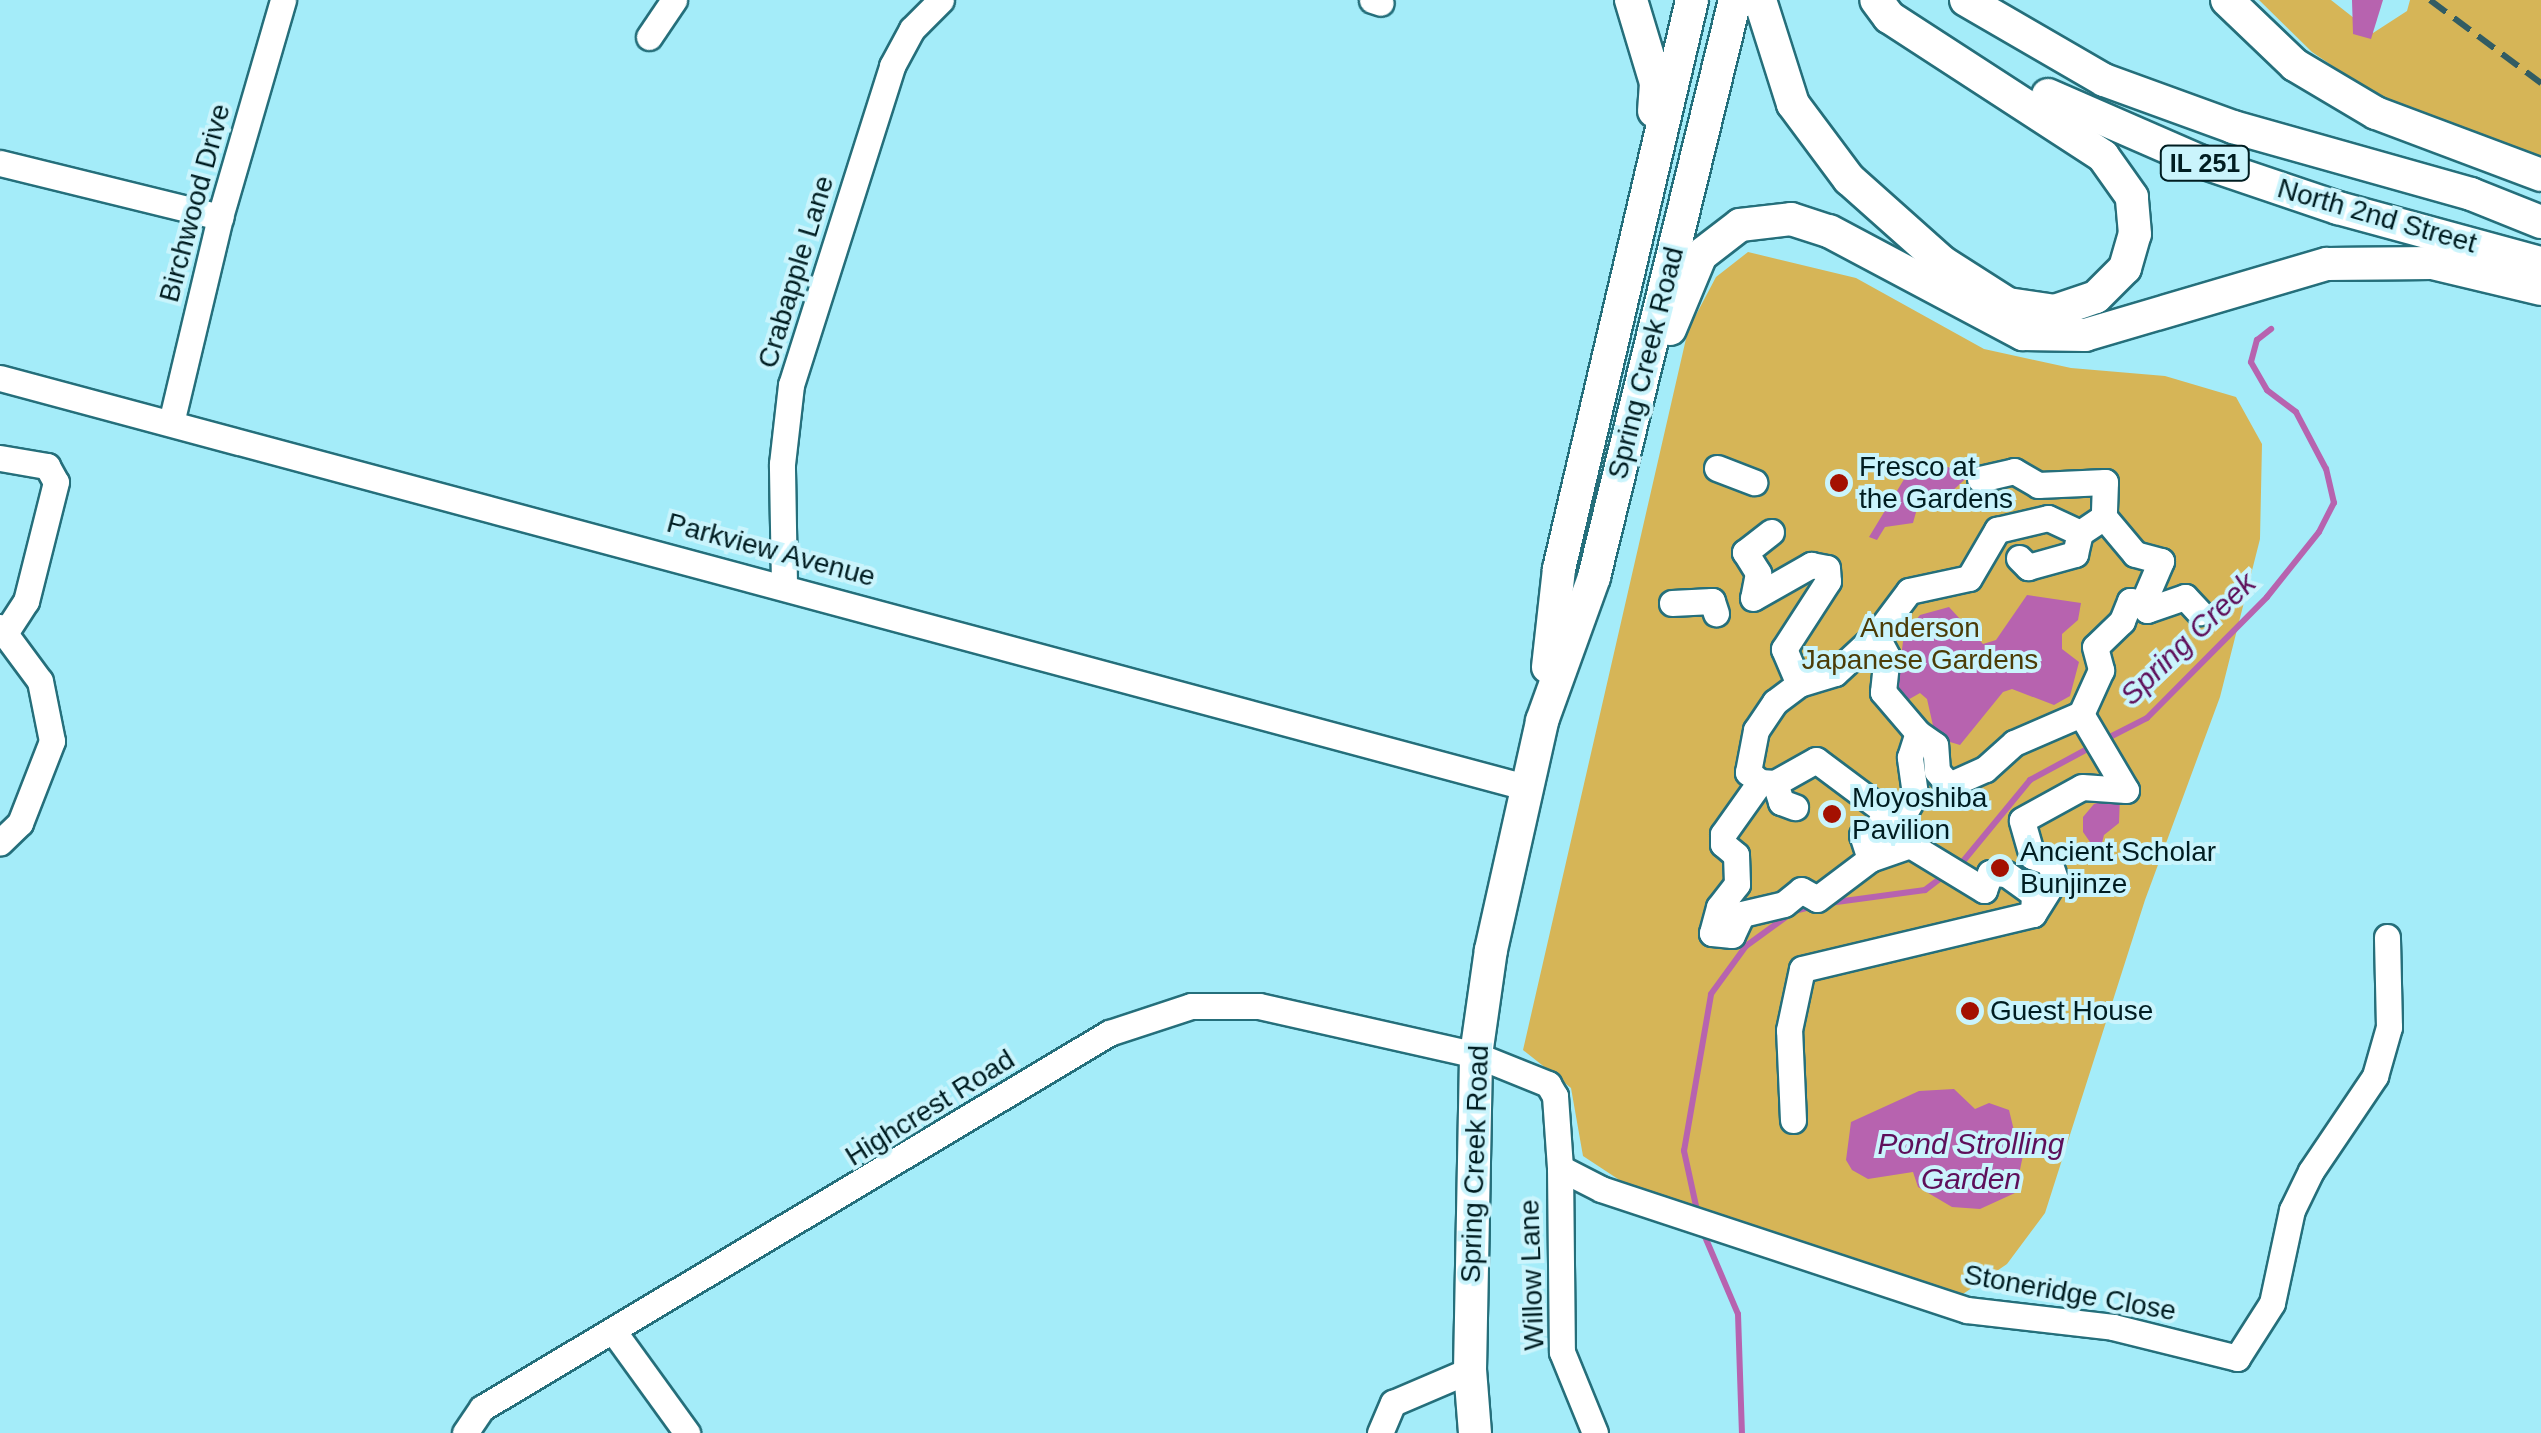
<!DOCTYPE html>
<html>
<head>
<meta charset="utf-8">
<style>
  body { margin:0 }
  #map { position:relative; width:2541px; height:1433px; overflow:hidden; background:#a4ecf9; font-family:Arial,sans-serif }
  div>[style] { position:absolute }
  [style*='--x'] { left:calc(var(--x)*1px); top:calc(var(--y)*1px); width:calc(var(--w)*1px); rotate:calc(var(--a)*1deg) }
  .green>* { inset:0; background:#d6b557 }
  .water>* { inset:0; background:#b763af }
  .stream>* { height:6px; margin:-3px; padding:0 3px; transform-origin:3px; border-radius:3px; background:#b763af }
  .roads { filter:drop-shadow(2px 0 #256f7b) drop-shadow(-2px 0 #256f7b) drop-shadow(0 2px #256f7b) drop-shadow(0 -2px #256f7b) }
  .minor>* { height:25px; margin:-12.5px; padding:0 12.5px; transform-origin:12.5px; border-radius:12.5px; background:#fff }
  .major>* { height:32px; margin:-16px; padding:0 16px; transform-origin:16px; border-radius:16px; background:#fff }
  .rail>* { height:6px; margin-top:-3px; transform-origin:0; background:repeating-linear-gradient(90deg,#325c63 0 20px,transparent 0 30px) }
  .dots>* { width:28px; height:28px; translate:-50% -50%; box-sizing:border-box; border:5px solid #caf4fc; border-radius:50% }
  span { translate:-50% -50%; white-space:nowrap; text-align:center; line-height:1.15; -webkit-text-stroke:8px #caf4fc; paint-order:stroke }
  .shield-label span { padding:2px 8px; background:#caf4fc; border:2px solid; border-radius:8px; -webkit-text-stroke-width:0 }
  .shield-label { font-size:25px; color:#001d21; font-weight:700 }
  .street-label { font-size:28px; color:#001d21 }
  .poi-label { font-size:28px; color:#001d21 }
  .left { translate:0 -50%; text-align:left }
  .park-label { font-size:28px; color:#4c3c07 }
  .water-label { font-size:30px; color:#5e0f5a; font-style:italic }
</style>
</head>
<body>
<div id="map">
  <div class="green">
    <i style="clip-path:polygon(2259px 0,2331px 0,2373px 33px,2407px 11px,2410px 0,2541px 0,2541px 159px,2377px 96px,2312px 52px)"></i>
    <i style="clip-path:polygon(1748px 252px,1856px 278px,1984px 349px,2071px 368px,2165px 376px,2236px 397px,2262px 444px,2260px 539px,2220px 697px,2145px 900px,2045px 1213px,2007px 1264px,1963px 1294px,1621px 1181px,1583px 1156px,1571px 1088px,1523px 1050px,1688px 330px,1716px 277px)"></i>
  </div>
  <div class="water">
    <i style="clip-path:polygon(2352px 0,2383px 0,2371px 39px,2353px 34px)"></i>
    <i style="clip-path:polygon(1926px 463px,1973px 472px,1949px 494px,1918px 505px,1913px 523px,1885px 527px,1877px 540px,1869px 537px,1906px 476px)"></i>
    <i style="clip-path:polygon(2027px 595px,2081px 603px,2078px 620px,2062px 634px,2062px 649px,2079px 662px,2070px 696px,2054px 705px,2012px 689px,2003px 692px,1960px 745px,1950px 742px,1934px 730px,1927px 699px,1920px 693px,1906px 701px,1896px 695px,1904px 634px,1920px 615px,1949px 607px,1983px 644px,1996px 640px)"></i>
    <i style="clip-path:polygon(2120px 796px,2119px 823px,2104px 835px,2099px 855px,2083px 832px,2083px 817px,2094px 804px)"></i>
    <i style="clip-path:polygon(1954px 1089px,1975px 1109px,1989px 1103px,2009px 1110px,2018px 1147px,2025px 1146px,2015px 1193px,1980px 1209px,1952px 1207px,1918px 1187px,1913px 1172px,1868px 1179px,1852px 1170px,1846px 1160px,1851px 1122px,1919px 1091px)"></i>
  </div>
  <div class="stream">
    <i style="--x:2104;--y:740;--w:48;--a:-27.1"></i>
    <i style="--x:2147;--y:718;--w:170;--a:-45.2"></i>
    <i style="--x:2267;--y:597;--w:83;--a:-51.3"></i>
    <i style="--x:2319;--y:532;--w:33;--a:-63"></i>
    <i style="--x:2334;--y:503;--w:35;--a:-103"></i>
    <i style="--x:2326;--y:469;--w:64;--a:-117.8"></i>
    <i style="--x:2296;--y:412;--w:36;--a:-143"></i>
    <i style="--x:2267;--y:390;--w:32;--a:-120"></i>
    <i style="--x:2251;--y:362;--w:23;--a:-75"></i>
    <i style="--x:2257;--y:340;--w:18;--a:-38"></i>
    <i style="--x:1960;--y:865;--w:110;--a:-50.5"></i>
    <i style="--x:2030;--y:780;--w:72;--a:-28.4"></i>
    <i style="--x:1829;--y:903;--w:97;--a:-7.7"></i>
    <i style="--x:1925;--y:890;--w:25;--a:-37"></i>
    <i style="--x:1698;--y:1215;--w:66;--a:-102.3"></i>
    <i style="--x:1684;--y:1151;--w:159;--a:-80.2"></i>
    <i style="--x:1711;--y:994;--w:59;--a:-53.9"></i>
    <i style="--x:1746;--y:946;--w:59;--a:-36.1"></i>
    <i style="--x:1794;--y:911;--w:18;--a:-13"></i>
    <i style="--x:1703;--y:1232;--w:89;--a:66.9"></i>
    <i style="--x:1738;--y:1314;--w:119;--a:88.1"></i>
  </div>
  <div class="roads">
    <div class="minor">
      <i style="--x:1372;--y:0;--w:9;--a:18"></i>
      <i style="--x:649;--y:37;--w:45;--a:-56"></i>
      <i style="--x:0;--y:163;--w:227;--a:13.8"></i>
      <i style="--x:0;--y:378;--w:1579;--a:15.01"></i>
      <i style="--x:171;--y:423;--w:212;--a:-76.6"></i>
      <i style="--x:220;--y:217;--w:226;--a:-73.8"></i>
      <i style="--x:0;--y:458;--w:48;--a:9.7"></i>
      <i style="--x:47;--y:466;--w:18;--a:61"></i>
      <i style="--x:56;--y:482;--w:123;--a:104.1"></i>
      <i style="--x:26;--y:601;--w:37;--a:123"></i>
      <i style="--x:1717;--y:468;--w:40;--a:21"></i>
      <i style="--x:1980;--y:479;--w:35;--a:-13"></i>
      <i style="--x:2014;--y:471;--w:28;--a:30"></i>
      <i style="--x:2038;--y:485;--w:67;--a:-2.6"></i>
      <i style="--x:2105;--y:482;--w:35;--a:92"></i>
      <i style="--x:1771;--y:532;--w:33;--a:142"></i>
      <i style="--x:1745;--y:552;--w:25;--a:58"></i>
      <i style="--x:1758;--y:573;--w:25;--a:101"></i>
      <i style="--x:1753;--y:598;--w:67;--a:-29.6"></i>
      <i style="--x:1811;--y:565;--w:16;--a:11"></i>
      <i style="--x:1827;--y:568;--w:13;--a:86"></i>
      <i style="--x:1828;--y:581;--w:81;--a:122.9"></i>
      <i style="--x:1784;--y:649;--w:38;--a:67"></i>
      <i style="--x:1799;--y:684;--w:30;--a:143"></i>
      <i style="--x:1775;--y:702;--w:34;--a:124"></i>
      <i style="--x:1756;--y:730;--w:43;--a:100.8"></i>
      <i style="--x:1748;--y:772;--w:16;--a:40"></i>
      <i style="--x:1760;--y:782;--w:64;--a:125.4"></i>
      <i style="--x:1723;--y:834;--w:10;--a:90"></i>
      <i style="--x:1723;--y:844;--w:17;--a:40"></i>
      <i style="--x:1736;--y:855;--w:29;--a:88"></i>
      <i style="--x:1737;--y:884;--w:29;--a:128"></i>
      <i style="--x:1719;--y:907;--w:27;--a:105"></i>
      <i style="--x:1712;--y:933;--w:20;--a:6"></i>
      <i style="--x:1732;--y:935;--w:23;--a:-65"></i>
      <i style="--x:1742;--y:914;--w:43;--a:-13.4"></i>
      <i style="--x:1784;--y:904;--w:22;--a:-39"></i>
      <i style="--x:1801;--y:890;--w:18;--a:29"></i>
      <i style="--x:1817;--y:899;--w:66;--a:-37"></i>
      <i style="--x:1870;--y:859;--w:42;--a:-19.3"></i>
      <i style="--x:2019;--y:558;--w:13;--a:45"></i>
      <i style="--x:2028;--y:567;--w:49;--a:-15.5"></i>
      <i style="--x:2075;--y:554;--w:22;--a:-77"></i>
      <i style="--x:784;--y:584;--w:120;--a:-91"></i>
      <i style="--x:782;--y:464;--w:80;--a:-83.5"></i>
      <i style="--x:791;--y:385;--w:335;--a:-72.4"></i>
      <i style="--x:892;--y:66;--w:42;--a:-61.6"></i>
      <i style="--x:912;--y:29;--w:41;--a:-45"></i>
      <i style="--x:1672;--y:603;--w:40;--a:-2.9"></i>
      <i style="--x:1712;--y:601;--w:13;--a:72"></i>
      <i style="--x:2143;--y:603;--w:8;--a:60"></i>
      <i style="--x:2147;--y:610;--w:40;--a:-18.9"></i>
      <i style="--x:2185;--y:597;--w:21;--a:47"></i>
      <i style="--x:0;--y:627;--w:67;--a:53.5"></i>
      <i style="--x:40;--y:681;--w:61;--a:78.7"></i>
      <i style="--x:52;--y:741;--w:88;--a:111.3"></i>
      <i style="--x:20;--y:823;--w:28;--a:136"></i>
      <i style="--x:1876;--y:635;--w:55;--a:-53.1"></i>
      <i style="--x:1909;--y:591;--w:61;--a:-12.2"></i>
      <i style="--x:1969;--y:578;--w:56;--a:-59.7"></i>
      <i style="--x:1997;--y:530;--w:52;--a:-13.2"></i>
      <i style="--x:2048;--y:518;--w:35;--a:25"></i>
      <i style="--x:2080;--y:533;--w:29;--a:-34"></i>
      <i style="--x:2104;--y:517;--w:48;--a:50"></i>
      <i style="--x:2135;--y:554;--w:27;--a:15"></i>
      <i style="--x:2161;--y:561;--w:46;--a:113.2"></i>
      <i style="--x:2143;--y:603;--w:13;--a:-171"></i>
      <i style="--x:2130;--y:601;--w:22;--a:112"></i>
      <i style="--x:2122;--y:621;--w:37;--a:136"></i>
      <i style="--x:2095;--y:647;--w:24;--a:75"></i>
      <i style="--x:2101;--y:670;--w:48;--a:114.4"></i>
      <i style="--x:2081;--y:714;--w:73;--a:156.6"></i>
      <i style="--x:2014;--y:743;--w:39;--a:138"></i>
      <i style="--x:1985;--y:769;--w:39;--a:156"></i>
      <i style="--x:1949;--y:785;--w:18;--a:-131"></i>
      <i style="--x:1937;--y:771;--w:26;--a:-94"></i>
      <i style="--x:1935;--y:745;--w:21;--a:-145"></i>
      <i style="--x:1760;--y:782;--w:15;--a:4"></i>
      <i style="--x:1775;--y:783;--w:47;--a:-29.3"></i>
      <i style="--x:1816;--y:760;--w:104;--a:36.8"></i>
      <i style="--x:1775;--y:783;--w:20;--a:72"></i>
      <i style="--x:1781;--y:802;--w:15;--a:20"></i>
      <i style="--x:1870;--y:859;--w:25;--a:-108"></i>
      <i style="--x:1862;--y:835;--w:11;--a:-10"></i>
      <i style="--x:1873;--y:833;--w:24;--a:-55"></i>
      <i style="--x:2033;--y:914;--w:41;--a:-57.8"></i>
      <i style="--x:2055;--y:879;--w:18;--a:-109"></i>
      <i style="--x:2049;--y:862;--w:18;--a:-161"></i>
      <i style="--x:2032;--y:856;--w:37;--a:-106"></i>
      <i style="--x:2022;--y:820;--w:68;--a:-28.8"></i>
      <i style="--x:2082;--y:787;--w:44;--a:3.9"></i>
      <i style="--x:2126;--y:790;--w:88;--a:-120.6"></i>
      <i style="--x:1793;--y:1120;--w:90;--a:-92.5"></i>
      <i style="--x:1789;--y:1030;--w:62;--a:-78"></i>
      <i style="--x:1802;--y:969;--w:237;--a:-13.4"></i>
      <i style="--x:2033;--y:914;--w:20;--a:-87"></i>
      <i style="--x:2034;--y:894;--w:34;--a:-144"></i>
      <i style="--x:2006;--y:874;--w:16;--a:-176"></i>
      <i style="--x:1990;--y:873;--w:18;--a:109"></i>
      <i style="--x:1984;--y:890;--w:87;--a:-148.7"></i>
      <i style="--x:1910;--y:845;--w:25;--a:-116"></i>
      <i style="--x:1899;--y:822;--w:32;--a:-60"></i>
      <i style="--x:1915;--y:794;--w:37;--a:-98"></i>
      <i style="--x:1910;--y:757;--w:25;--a:-72"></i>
      <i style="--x:1918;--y:733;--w:54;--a:-130.5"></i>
      <i style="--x:1883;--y:692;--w:36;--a:-84"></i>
      <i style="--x:1887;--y:656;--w:24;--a:-118"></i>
      <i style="--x:1876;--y:635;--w:56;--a:137.2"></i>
      <i style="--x:1835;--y:673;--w:38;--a:163"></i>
      <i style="--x:1560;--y:1168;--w:184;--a:89.4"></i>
      <i style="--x:1562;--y:1352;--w:87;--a:67.8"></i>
      <i style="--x:614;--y:1332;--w:125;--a:54.1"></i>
      <i style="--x:465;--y:1433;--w:30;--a:-56"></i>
      <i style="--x:482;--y:1408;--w:731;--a:-30.88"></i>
      <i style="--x:1109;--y:1033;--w:86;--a:-18.2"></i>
      <i style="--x:1191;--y:1006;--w:68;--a:0"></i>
      <i style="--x:1259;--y:1006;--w:222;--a:12.7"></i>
      <i style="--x:1476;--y:1055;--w:78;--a:21.9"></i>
      <i style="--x:1548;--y:1084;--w:14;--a:60"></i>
      <i style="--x:1555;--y:1096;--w:72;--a:86"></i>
      <i style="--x:1560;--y:1168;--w:46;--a:27.1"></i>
      <i style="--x:1601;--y:1189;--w:385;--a:18.3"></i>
      <i style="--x:1967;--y:1310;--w:147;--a:6.6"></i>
      <i style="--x:2113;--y:1327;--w:128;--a:14"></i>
      <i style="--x:2237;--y:1358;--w:65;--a:-57.5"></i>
      <i style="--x:2272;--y:1303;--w:95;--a:-77.9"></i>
      <i style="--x:2292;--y:1210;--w:43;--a:-64"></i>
      <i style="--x:2311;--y:1171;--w:115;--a:-56"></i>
      <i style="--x:2375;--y:1076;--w:51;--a:-74.1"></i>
      <i style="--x:2389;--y:1027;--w:90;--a:-91.3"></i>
      <i style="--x:1380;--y:1433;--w:33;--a:-67"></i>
      <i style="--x:1393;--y:1403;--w:84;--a:-23.2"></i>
    </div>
    <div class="major">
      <i style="--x:1631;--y:0;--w:87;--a:73.2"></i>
      <i style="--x:1656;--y:83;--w:28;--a:94"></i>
      <i style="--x:1760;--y:0;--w:109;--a:72.4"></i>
      <i style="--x:1793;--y:104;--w:94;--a:53.3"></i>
      <i style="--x:1849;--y:179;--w:125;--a:41.7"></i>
      <i style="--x:1942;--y:262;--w:78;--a:32.5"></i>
      <i style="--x:2008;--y:304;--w:48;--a:8.5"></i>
      <i style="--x:2055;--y:311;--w:43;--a:-18.9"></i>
      <i style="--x:2096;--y:297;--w:41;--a:-45"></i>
      <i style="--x:2125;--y:268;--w:35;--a:-74"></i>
      <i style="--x:2135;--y:234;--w:37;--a:-95"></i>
      <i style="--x:2132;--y:197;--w:50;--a:-125.3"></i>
      <i style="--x:2103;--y:156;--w:255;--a:-147"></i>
      <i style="--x:1889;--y:17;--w:21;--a:-127"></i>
      <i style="--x:1966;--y:0;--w:160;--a:30.1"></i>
      <i style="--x:2104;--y:80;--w:137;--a:20"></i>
      <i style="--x:2233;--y:127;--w:247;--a:15.7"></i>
      <i style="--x:2471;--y:194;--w:75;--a:21.8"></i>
      <i style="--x:2227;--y:0;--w:94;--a:43.7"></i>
      <i style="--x:2295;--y:65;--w:94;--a:30.7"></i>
      <i style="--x:2376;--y:113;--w:176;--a:20.6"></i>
      <i style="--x:2048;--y:95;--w:165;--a:23.6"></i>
      <i style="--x:2199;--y:161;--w:147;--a:18.7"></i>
      <i style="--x:2338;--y:208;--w:210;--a:15.2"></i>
      <i style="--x:1670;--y:329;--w:80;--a:-67.3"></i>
      <i style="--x:1701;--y:255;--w:49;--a:-37.6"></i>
      <i style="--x:1740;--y:225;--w:51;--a:-6.7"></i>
      <i style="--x:1791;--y:219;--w:40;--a:18"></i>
      <i style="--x:1829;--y:231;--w:220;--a:28"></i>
      <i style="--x:2023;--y:334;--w:62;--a:0.9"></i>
      <i style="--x:2085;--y:335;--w:252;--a:-16.4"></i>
      <i style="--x:2327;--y:264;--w:105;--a:-0.5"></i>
      <i style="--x:2432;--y:263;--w:112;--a:13.4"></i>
      <i style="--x:1548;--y:667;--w:99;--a:-83.6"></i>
      <i style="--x:1559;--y:569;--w:584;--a:-76.84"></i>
      <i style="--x:1475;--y:1433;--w:63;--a:-94.5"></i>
      <i style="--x:1470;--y:1370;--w:315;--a:-88.9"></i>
      <i style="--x:1476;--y:1055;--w:106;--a:-81.9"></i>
      <i style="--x:1491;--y:950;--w:235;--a:-77.4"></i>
      <i style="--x:1542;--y:721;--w:153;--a:-70.1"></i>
      <i style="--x:1594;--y:577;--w:594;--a:-76.27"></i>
    </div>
  </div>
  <div class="rail">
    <i style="--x:2430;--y:0;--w:139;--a:36.8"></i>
  </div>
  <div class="dots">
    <i style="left:1839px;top:483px;background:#a41001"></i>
    <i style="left:1832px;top:814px;background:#a41001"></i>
    <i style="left:2000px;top:868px;background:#a41001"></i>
    <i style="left:1970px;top:1011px;background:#a41001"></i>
  </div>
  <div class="shield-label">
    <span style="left:2205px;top:163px">IL 251</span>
  </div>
  <div class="street-label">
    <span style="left:195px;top:203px;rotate:-75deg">Birchwood Drive</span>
    <span style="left:2377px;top:216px;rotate:16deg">North 2nd Street</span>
    <span style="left:796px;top:272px;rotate:-73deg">Crabapple Lane</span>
    <span style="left:1646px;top:363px;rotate:-76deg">Spring Creek Road</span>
    <span style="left:771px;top:550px;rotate:15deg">Parkview Avenue</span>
    <span style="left:930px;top:1108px;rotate:-32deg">Highcrest Road</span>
    <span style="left:1475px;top:1164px;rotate:-88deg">Spring Creek Road</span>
    <span style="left:1532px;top:1275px;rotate:-92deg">Willow Lane</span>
    <span style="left:2070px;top:1293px;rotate:10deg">Stoneridge Close</span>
  </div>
  <div class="poi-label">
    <span class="left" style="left:1859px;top:483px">Fresco at<br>the Gardens</span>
    <span class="left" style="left:1852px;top:814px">Moyoshiba<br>Pavilion</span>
    <span class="left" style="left:2020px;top:868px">Ancient Scholar<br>Bunjinze</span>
    <span class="left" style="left:1990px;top:1011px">Guest House</span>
  </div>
  <div class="park-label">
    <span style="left:1920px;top:644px">Anderson<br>Japanese Gardens</span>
  </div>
  <div class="water-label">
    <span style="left:2188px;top:639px;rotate:-44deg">Spring Creek</span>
    <span style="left:1971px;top:1161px">Pond Strolling<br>Garden</span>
  </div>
</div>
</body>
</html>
